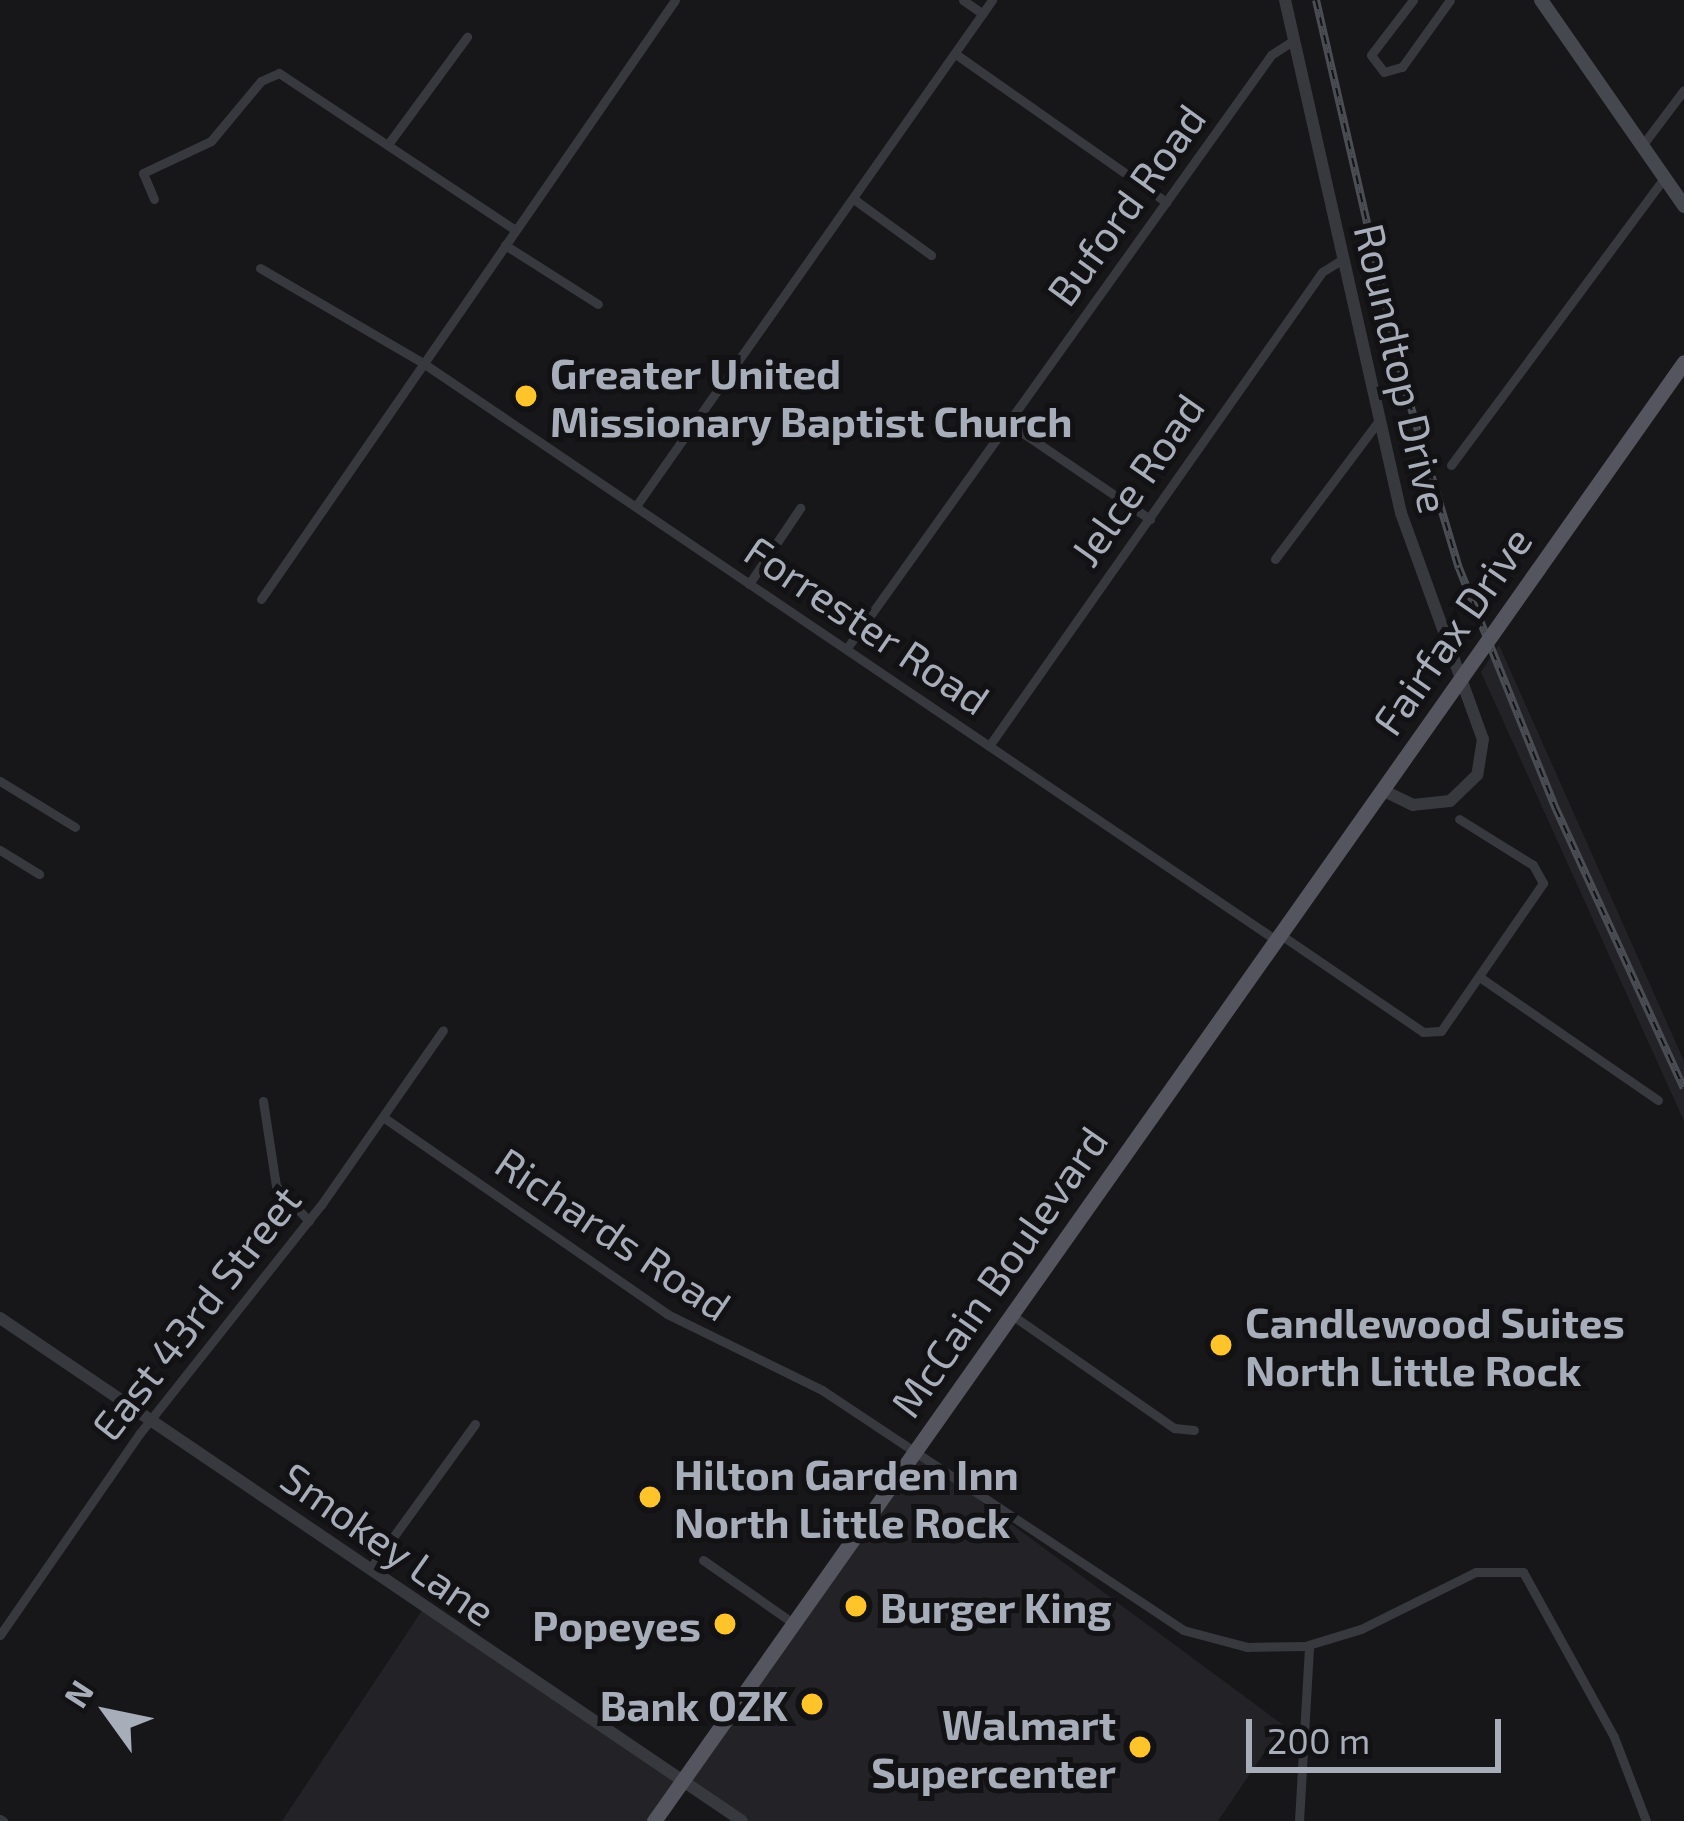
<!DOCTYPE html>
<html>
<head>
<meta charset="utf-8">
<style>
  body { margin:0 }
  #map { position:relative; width:1684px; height:1821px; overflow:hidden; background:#17171a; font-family:"Exo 2",sans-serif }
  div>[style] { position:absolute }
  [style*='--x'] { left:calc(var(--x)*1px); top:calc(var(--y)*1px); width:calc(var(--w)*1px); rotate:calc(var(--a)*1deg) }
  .built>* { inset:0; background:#232327 }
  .minor>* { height:9px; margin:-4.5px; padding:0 4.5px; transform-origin:4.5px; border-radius:4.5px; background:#38393f }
  .tertiary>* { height:12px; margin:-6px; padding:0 6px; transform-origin:6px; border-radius:6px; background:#38393f }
  .secondary>* { height:14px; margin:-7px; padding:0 7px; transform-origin:7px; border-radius:7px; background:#46484f }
  .primary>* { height:15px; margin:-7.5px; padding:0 7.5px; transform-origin:7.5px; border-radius:7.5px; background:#54555e }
  .rail>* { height:8px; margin-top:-4px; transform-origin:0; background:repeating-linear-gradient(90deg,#121215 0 9px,#4b4d54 0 18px); box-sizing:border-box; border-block:3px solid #4b4d54 }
  .primary-bridge>* { height:15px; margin:-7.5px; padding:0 7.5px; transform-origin:7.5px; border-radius:7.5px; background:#54555e }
  .dots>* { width:33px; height:33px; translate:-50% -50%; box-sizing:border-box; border:6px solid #121215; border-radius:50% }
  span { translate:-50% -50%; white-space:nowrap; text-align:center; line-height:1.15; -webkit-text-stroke:10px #121215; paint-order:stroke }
  .street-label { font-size:42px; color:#a8adba }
  .poi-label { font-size:42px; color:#a8adba; font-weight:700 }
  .left { translate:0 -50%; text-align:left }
  .right { translate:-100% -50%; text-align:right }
  .north { position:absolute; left:48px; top:1653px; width:120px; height:120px; -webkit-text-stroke:9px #121215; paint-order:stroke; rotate:303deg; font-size:33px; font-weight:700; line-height:48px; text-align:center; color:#a8adba }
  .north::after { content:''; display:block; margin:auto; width:42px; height:54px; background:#a8adba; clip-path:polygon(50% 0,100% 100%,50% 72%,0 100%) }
  .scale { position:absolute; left:1246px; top:1719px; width:255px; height:54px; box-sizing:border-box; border:6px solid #a8adba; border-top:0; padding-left:15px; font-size:36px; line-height:42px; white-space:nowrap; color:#a8adba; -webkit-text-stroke:9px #121215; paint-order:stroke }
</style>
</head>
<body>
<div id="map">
  <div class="built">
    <i style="clip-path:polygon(1499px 645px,1684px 1061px,1684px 1121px,1481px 672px)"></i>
    <i style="clip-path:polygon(914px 1452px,1283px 1725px,1218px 1821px,744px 1821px,682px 1781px,653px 1821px,282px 1821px,425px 1606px,682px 1781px)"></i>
  </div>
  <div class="minor">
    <i style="--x:963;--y:0;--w:24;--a:35"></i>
    <i style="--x:1413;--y:0;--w:69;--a:127.4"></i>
    <i style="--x:1371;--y:55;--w:21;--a:53"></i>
    <i style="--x:1384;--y:72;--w:19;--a:-16"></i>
    <i style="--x:1402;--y:67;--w:82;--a:-54.4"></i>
    <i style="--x:957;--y:55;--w:256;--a:35.1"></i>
    <i style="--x:389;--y:143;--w:132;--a:-53.7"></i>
    <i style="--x:1641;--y:147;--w:71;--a:-53"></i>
    <i style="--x:154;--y:199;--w:28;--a:-113"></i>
    <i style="--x:143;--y:173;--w:75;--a:-25.2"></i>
    <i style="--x:211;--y:141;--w:78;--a:-50.2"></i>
    <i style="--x:261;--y:81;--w:20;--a:-24"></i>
    <i style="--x:279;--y:73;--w:283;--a:33.6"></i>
    <i style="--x:855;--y:200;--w:94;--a:35.9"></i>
    <i style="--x:505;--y:245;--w:110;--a:32.4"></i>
    <i style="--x:260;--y:268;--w:189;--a:30.2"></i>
    <i style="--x:423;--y:363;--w:1030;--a:34.08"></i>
    <i style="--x:1011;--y:425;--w:168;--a:34.1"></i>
    <i style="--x:1451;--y:465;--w:357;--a:-53.4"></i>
    <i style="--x:636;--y:506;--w:619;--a:-54.87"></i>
    <i style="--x:1275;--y:559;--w:175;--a:-53.1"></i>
    <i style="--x:749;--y:584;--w:92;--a:-56.1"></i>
    <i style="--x:261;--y:599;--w:728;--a:-55.35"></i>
    <i style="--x:847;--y:648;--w:729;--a:-54.43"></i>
    <i style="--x:1271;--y:55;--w:27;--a:-33"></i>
    <i style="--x:989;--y:746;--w:579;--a:-54.91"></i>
    <i style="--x:1322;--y:272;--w:26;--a:-32"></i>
    <i style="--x:0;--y:781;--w:88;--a:31.5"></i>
    <i style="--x:0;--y:850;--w:46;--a:31.6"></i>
    <i style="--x:1281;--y:935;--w:172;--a:34.3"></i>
    <i style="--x:1423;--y:1032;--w:18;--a:-3"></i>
    <i style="--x:1441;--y:1031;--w:180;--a:-55.4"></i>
    <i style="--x:1543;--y:883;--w:21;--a:-119"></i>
    <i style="--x:1533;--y:865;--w:87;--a:-148.1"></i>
    <i style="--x:1481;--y:978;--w:215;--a:34.6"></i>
    <i style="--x:263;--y:1101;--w:86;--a:81.3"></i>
    <i style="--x:276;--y:1186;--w:48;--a:46.7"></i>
    <i style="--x:383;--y:1117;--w:346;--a:34.7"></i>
    <i style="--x:667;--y:1314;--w:173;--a:26.1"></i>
    <i style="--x:822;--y:1390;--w:433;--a:33.6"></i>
    <i style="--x:1183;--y:1630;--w:66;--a:14.9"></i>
    <i style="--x:1247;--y:1647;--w:58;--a:-1"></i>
    <i style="--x:1305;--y:1646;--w:59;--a:-16.9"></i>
    <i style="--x:1361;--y:1629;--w:128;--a:-26.4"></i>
    <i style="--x:1476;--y:1572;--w:47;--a:0"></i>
    <i style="--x:1523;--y:1572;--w:188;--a:61.1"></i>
    <i style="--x:1614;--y:1737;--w:90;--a:69.1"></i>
    <i style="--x:1012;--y:1315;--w:198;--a:34.9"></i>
    <i style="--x:1174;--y:1428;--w:20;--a:6"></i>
    <i style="--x:703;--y:1560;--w:110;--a:35"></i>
    <i style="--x:370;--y:1569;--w:179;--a:-54.1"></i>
    <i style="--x:0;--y:1635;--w:246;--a:-55.3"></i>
    <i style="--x:140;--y:1433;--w:291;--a:-51.6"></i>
    <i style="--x:321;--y:1205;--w:213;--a:-55.1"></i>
    <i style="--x:0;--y:1819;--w:4;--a:34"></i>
    <i style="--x:1299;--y:1821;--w:176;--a:-86.7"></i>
  </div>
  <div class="tertiary">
    <i style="--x:1285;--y:0;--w:526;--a:77.26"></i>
    <i style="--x:1401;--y:513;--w:240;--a:70.1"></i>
    <i style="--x:1483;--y:739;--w:36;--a:99"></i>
    <i style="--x:1477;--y:775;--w:37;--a:136"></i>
    <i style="--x:1450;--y:801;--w:37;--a:174"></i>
    <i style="--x:1413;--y:805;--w:34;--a:-154"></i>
    <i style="--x:0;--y:1318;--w:896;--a:34.13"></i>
  </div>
  <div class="secondary">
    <i style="--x:1541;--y:0;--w:251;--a:55.2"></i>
  </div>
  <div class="primary">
    <i style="--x:1538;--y:569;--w:253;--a:-54.8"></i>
    <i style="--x:654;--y:1821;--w:1300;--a:-54.77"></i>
  </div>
  <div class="rail">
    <i style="--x:1316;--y:0;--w:394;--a:77.1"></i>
    <i style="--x:1404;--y:384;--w:192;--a:73.4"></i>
    <i style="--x:1459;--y:568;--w:260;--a:68.1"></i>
    <i style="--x:1556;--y:809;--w:307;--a:65.4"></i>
  </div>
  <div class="primary-bridge">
    <i style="--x:1404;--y:759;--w:232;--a:-54.8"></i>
  </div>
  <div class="dots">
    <i style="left:526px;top:396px;background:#ffc42a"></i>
    <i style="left:1221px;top:1345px;background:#ffc42a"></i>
    <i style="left:650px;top:1497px;background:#ffc42a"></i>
    <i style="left:856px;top:1606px;background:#ffc42a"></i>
    <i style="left:725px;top:1624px;background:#ffc42a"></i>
    <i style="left:812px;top:1704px;background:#ffc42a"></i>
    <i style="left:1140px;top:1747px;background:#ffc42a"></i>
  </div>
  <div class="street-label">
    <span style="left:1125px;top:204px;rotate:-54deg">Buford Road</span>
    <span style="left:1403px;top:368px;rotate:77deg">Roundtop Drive</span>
    <span style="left:1136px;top:479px;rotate:-55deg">Jelce Road</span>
    <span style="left:868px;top:624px;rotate:34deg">Forrester Road</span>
    <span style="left:1451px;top:630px;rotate:-55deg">Fairfax Drive</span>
    <span style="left:614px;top:1233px;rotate:34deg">Richards Road</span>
    <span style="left:998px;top:1271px;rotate:-55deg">McCain Boulevard</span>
    <span style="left:195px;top:1312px;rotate:-52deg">East 43rd Street</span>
    <span style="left:389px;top:1543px;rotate:35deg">Smokey Lane</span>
  </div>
  <div class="poi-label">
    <span class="left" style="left:550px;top:396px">Greater United<br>Missionary Baptist Church</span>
    <span class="left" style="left:1245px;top:1345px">Candlewood Suites<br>North Little Rock</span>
    <span class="left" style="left:674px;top:1497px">Hilton Garden Inn<br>North Little Rock</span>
    <span class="left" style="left:880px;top:1606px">Burger King</span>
    <span class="right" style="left:701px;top:1624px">Popeyes</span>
    <span class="right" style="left:788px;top:1704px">Bank OZK</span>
    <span class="right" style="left:1116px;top:1747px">Walmart<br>Supercenter</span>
  </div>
  <div class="north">N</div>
  <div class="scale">200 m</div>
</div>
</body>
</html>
